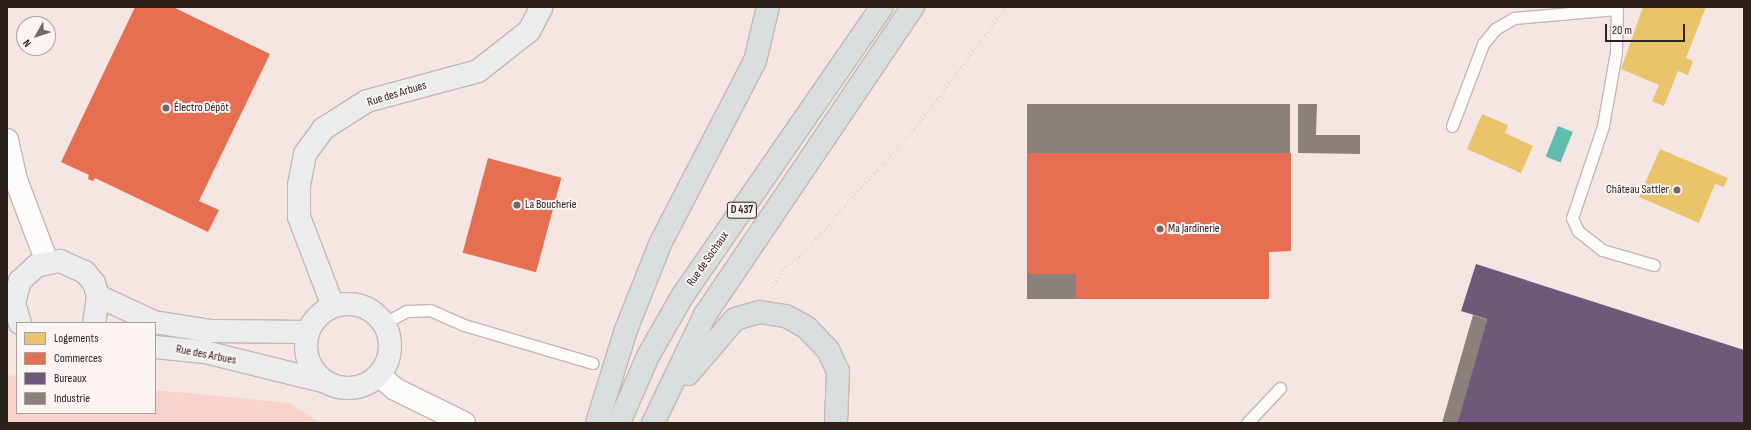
<!DOCTYPE html>
<html>
<head>
<meta charset="utf-8">
<style>
  body { margin:0 }
  #map { position:relative; width:1751px; height:430px; overflow:hidden; background:#f5e6e3; font-family:"Sofia Sans Condensed",sans-serif }
  div>[style] { position:absolute }
  [style*='--x'] { left:calc(var(--x)*1px); top:calc(var(--y)*1px); width:calc(var(--w)*1px); rotate:calc(var(--a)*1deg) }
  .green>* { inset:0; background:#f8d2cb }
  .water>* { inset:0; background:#61bdab; transform-origin:0 0 }
  .homes>* { inset:0; background:#e9c46a }
  .shops>* { inset:0; background:#e76f51; transform-origin:0 0 }
  .offices>* { inset:0; background:#6d597a }
  .industry>* { inset:0; background:#8a817c; transform-origin:0 0 }
  .path>* { height:2.5px; margin-top:-1.25px; transform-origin:0; background:repeating-linear-gradient(90deg,#dcd8d6 0 1px,transparent 0 4px) }
  .roads { filter:drop-shadow(1px 0 #c4b7b4) drop-shadow(-1px 0 #c4b7b4) drop-shadow(0 1px #c4b7b4) drop-shadow(0 -1px #c4b7b4) }
  .service>* { height:11px; margin:-5.5px; padding:0 5.5px; transform-origin:5.5px; border-radius:5.5px; background:#fefbfb }
  .minor>* { height:22px; margin:-11px; padding:0 11px; transform-origin:11px; border-radius:11px; background:#fefbfb }
  .tertiary>* { height:22px; margin:-11px; padding:0 11px; transform-origin:11px; border-radius:11px; background:#fefbfb }
  .secondary>* { height:22px; margin:-11px; padding:0 11px; transform-origin:11px; border-radius:11px; background:#ebedec }
  .secondary>.ring { margin:-11px; padding:0; box-sizing:content-box; background:none; border:22px solid #ebedec; border-radius:50% }
  .primary>* { height:22px; margin:-11px; padding:0 11px; transform-origin:11px; border-radius:11px; background:#d8dedd }
  .dots>* { width:11px; height:11px; translate:-50% -50%; box-sizing:border-box; border:2px solid #fbf4f2; border-radius:50% }
  span { translate:-50% -50%; white-space:nowrap; text-align:center; line-height:1.15; -webkit-text-stroke:4px #fbf4f2; paint-order:stroke }
  .shield-label span { padding:1px 3px; background:#fbf4f2; border:1px solid; border-radius:3px; -webkit-text-stroke-width:0 }
  .shield-label { font-size:11px; color:#2e221f; font-weight:700 }
  .street-label { font-size:12px; color:#2e221f }
  .poi-label { font-size:12px; color:#2e221f }
  .left { translate:0 -50%; text-align:left }
  .right { translate:-100% -50%; text-align:right }
  .frame { position:absolute; inset:0; border:8px solid #2e221f; pointer-events:none }
  .legend { position:absolute; left:16px; top:322px; width:140px; height:92px; box-sizing:border-box; background:#fbf4f2; border:1px solid #a9a09e; margin:0; padding:5px 7px; list-style:none; font-size:12px; color:#2e221f }
  .legend li { display:flex; align-items:center; gap:8px; height:20px }
  .legend b { width:20px; border:1px solid #a9a09e }
  .north { position:absolute; left:16px; top:16px; width:40px; height:40px; box-sizing:border-box; background:#fbf4f2; border:1px solid #a9a09e; border-radius:50%; rotate:231deg; font-size:11px; font-weight:700; line-height:16px; text-align:center; color:#2e221f }
  .north::after { content:''; display:block; margin:auto; width:14px; height:18px; background:#746764; clip-path:polygon(50% 0,100% 100%,50% 72%,0 100%) }
  .scale { position:absolute; left:1605px; top:24px; width:80px; height:18px; box-sizing:border-box; border:2px solid #2e221f; border-top:0; padding-left:5px; font-size:12px; line-height:14px; white-space:nowrap; color:#2e221f; -webkit-text-stroke:3px #fbf4f2; paint-order:stroke }
</style>
</head>
<body>
<div id="map">
  <div class="green">
    <i style="clip-path:polygon(7px 375px,17px 376px,17px 413px,155px 413px,155px 390px,289px 403px,321px 423px,7px 423px)"></i>
  </div>
  <div class="water">
    <i style="left:1558px;top:126px;width:16px;height:33px;rotate:22deg"></i>
  </div>
  <div class="homes">
    <i style="clip-path:polygon(1643px 7px,1706px 7px,1686px 58px,1693px 61px,1688px 75px,1678px 71px,1664px 106px,1652px 101px,1659px 85px,1621px 69px)"></i>
    <i style="clip-path:polygon(1482px 114px,1508px 125px,1505px 133px,1533px 146px,1521px 173px,1467px 149px)"></i>
    <i style="clip-path:polygon(1660px 149px,1728px 178px,1724px 187px,1715px 184px,1699px 223px,1639px 197px)"></i>
  </div>
  <div class="shops">
    <i style="clip-path:polygon(135px 7px,173px 7px,270px 54px,199px 201px,219px 210px,208px 232px,95px 178px,93px 181px,88px 179px,89px 175px,61px 162px)"></i>
    <i style="clip-path:polygon(1027px 153px,1291px 153px,1291px 251px,1269px 252px,1269px 299px,1076px 299px,1076px 274px,1027px 274px)"></i>
    <i style="left:488px;top:158px;width:76px;height:98px;rotate:15deg"></i>
  </div>
  <div class="offices">
    <i style="clip-path:polygon(1476px 264px,1744px 350px,1744px 423px,1453px 423px,1487px 319px,1461px 311px)"></i>
  </div>
  <div class="industry">
    <i style="left:1027px;top:104px;width:263px;height:49px"></i>
    <i style="clip-path:polygon(1298px 104px,1317px 104px,1316px 135px,1360px 135px,1360px 154px,1298px 153px)"></i>
    <i style="left:1027px;top:274px;width:49px;height:25px"></i>
    <i style="left:1473px;top:315px;width:15px;height:114px;rotate:16deg"></i>
  </div>
  <div class="path">
    <i style="--x:772;--y:288;--w:26;--a:-59"></i>
    <i style="--x:785;--y:266;--w:17;--a:-33"></i>
    <i style="--x:799;--y:257;--w:181;--a:-48.1"></i>
    <i style="--x:920;--y:122;--w:144;--a:-53.2"></i>
  </div>
  <div class="roads">
    <div class="service">
      <i style="--x:1617;--y:7;--w:45;--a:91.3"></i>
      <i style="--x:1616;--y:52;--w:75;--a:100"></i>
      <i style="--x:1603;--y:126;--w:97;--a:108.6"></i>
      <i style="--x:1572;--y:218;--w:14;--a:65"></i>
      <i style="--x:1578;--y:231;--w:31;--a:38"></i>
      <i style="--x:1602;--y:250;--w:54;--a:16.1"></i>
      <i style="--x:1452;--y:126;--w:88;--a:-69.3"></i>
      <i style="--x:1483;--y:44;--w:19;--a:-51"></i>
      <i style="--x:1495;--y:29;--w:22;--a:-30"></i>
      <i style="--x:1514;--y:18;--w:103;--a:-5"></i>
      <i style="--x:384;--y:323;--w:26;--a:-28"></i>
      <i style="--x:407;--y:311;--w:23;--a:-2"></i>
      <i style="--x:430;--y:310;--w:37;--a:24"></i>
      <i style="--x:464;--y:325;--w:134;--a:16.5"></i>
      <i style="--x:1247;--y:423;--w:48;--a:-46.7"></i>
    </div>
    <div class="minor">
      <i style="--x:7;--y:140;--w:41;--a:77.3"></i>
      <i style="--x:16;--y:180;--w:88;--a:69.3"></i>
    </div>
    <div class="tertiary">
      <i style="--x:379;--y:375;--w:21;--a:41"></i>
      <i style="--x:395;--y:389;--w:77;--a:26.2"></i>
    </div>
    <div class="secondary">
      <i style="--x:98;--y:296;--w:62;--a:24.9"></i>
      <i style="--x:154;--y:322;--w:58;--a:9"></i>
      <i style="--x:211;--y:331;--w:96;--a:0.6"></i>
      <i class="ring" style="left:306px;top:304px;width:62px;height:62px"></i>
      <i style="--x:333;--y:306;--w:95;--a:-110.9"></i>
      <i style="--x:299;--y:217;--w:32;--a:-90"></i>
      <i style="--x:299;--y:185;--w:32;--a:-79"></i>
      <i style="--x:305;--y:154;--w:31;--a:-54"></i>
      <i style="--x:323;--y:129;--w:52;--a:-32.5"></i>
      <i style="--x:367;--y:101;--w:115;--a:-15.1"></i>
      <i style="--x:478;--y:71;--w:65;--a:-38.1"></i>
      <i style="--x:529;--y:31;--w:27;--a:-62"></i>
      <i style="--x:20;--y:323;--w:21;--a:-107"></i>
      <i style="--x:14;--y:303;--w:23;--a:-75"></i>
      <i style="--x:20;--y:281;--w:22;--a:-43"></i>
      <i style="--x:36;--y:266;--w:25;--a:-12"></i>
      <i style="--x:60;--y:261;--w:27;--a:24"></i>
      <i style="--x:85;--y:272;--w:14;--a:51"></i>
      <i style="--x:94;--y:283;--w:14;--a:73"></i>
      <i style="--x:98;--y:296;--w:27;--a:98"></i>
      <i style="--x:155;--y:347;--w:50;--a:5.7"></i>
      <i style="--x:205;--y:352;--w:125;--a:13.9"></i>
    </div>
    <div class="primary">
      <i style="--x:688;--y:374;--w:72;--a:-49.5"></i>
      <i style="--x:735;--y:319;--w:26;--a:-16"></i>
      <i style="--x:760;--y:312;--w:26;--a:9"></i>
      <i style="--x:786;--y:316;--w:23;--a:29"></i>
      <i style="--x:806;--y:327;--w:32;--a:46"></i>
      <i style="--x:828;--y:350;--w:23;--a:65"></i>
      <i style="--x:838;--y:371;--w:52;--a:92.2"></i>
      <i style="--x:597;--y:423;--w:97;--a:-72.7"></i>
      <i style="--x:626;--y:330;--w:92;--a:-68.4"></i>
      <i style="--x:660;--y:244;--w:206;--a:-62.6"></i>
      <i style="--x:755;--y:61;--w:56;--a:-76.5"></i>
      <i style="--x:619;--y:423;--w:73;--a:-66.6"></i>
      <i style="--x:648;--y:356;--w:70;--a:-60.2"></i>
      <i style="--x:683;--y:295;--w:350;--a:-55.4"></i>
      <i style="--x:653;--y:423;--w:120;--a:-64.3"></i>
      <i style="--x:705;--y:315;--w:372;--a:-56"></i>
    </div>
  </div>
  <div class="dots">
    <i style="left:166px;top:108px;background:#746764"></i>
    <i style="left:1677px;top:190px;background:#746764"></i>
    <i style="left:517px;top:205px;background:#746764"></i>
    <i style="left:1160px;top:229px;background:#746764"></i>
  </div>
  <div class="shield-label">
    <span style="left:742px;top:210px">D 437</span>
  </div>
  <div class="street-label">
    <span style="left:397px;top:94px;rotate:-17deg">Rue des Arbues</span>
    <span style="left:708px;top:259px;rotate:-55deg">Rue de Sochaux</span>
    <span style="left:206px;top:355px;rotate:11deg">Rue des Arbues</span>
  </div>
  <div class="poi-label">
    <span class="left" style="left:174px;top:108px">Électro Dépôt</span>
    <span class="right" style="left:1669px;top:190px">Château Sattler</span>
    <span class="left" style="left:525px;top:205px">La Boucherie</span>
    <span class="left" style="left:1168px;top:229px">Ma Jardinerie</span>
  </div>
  <div class="frame"></div>
  <ul class="legend">
  <li><b style="height:11px;background:#e9c46a"></b>Logements</li>
  <li><b style="height:11px;background:#e76f51"></b>Commerces</li>
  <li><b style="height:11px;background:#6d597a"></b>Bureaux</li>
  <li><b style="height:11px;background:#8a817c"></b>Industrie</li>
  </ul>
  <div class="north">N</div>
  <div class="scale">20 m</div>
</div>
</body>
</html>
